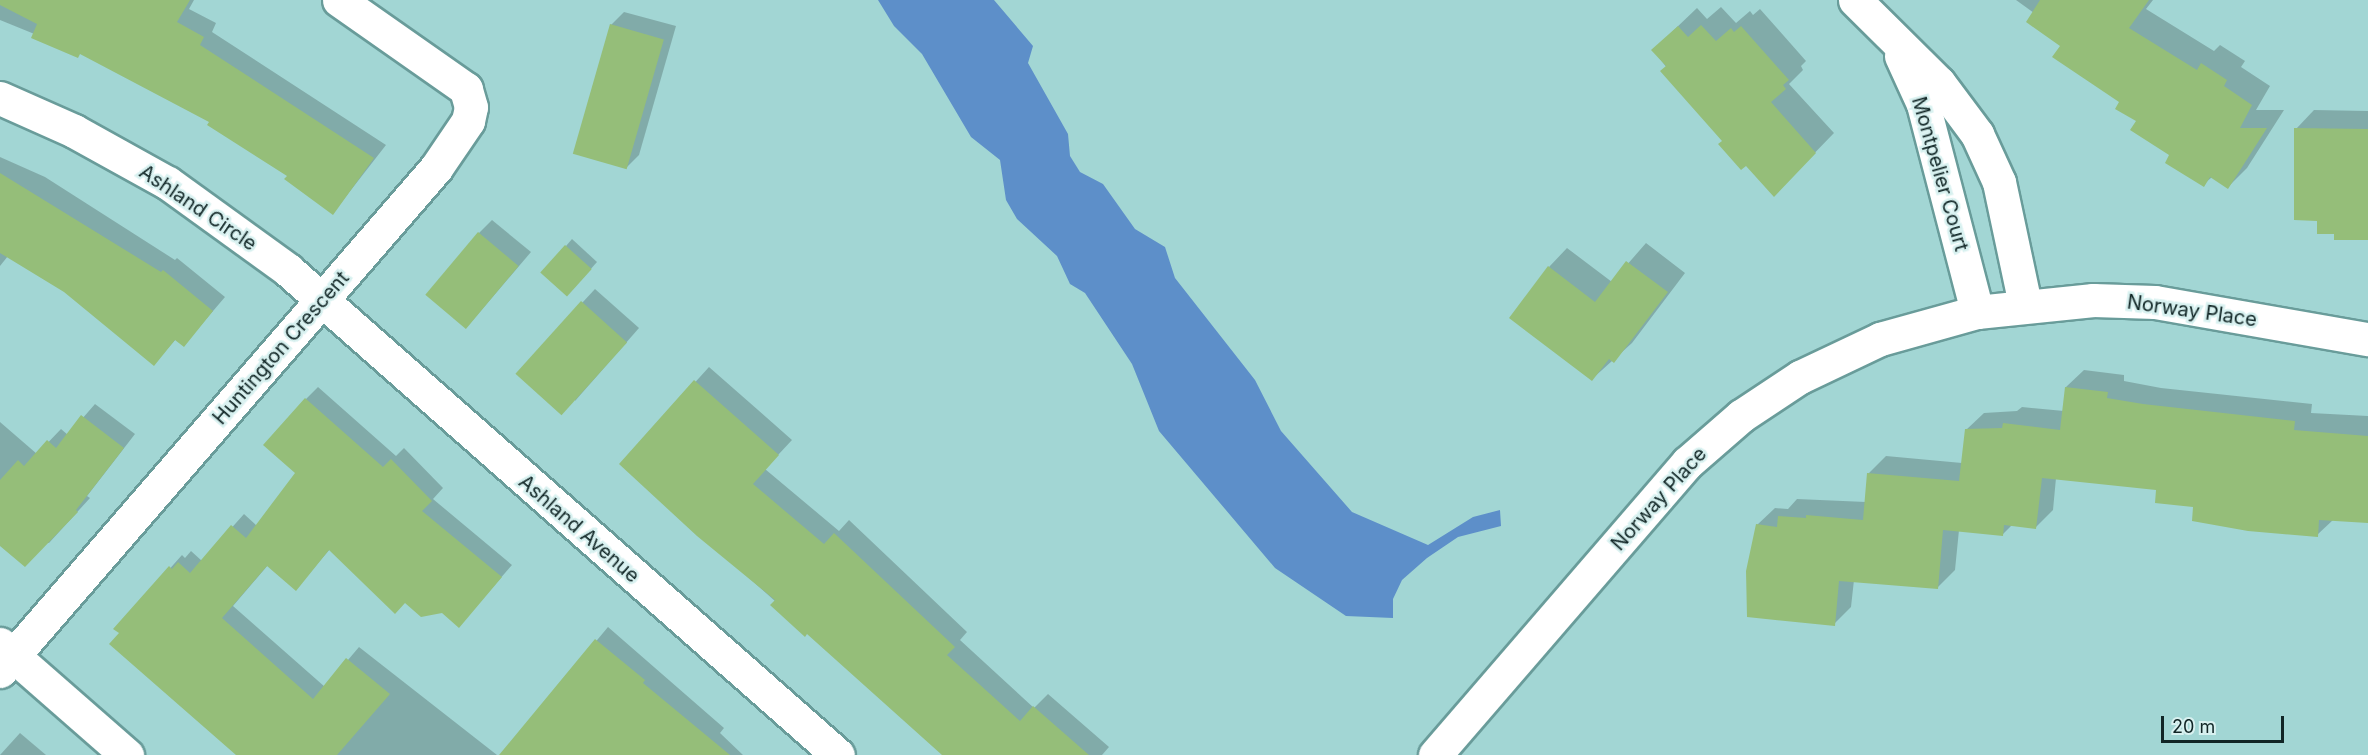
<!DOCTYPE html>
<html>
<head>
<meta charset="utf-8">
<style>
  body { margin:0 }
  #map { position:relative; width:2368px; height:755px; overflow:hidden; background:#a2d6d4; font-family:Inter,sans-serif }
  div>[style] { position:absolute }
  [style*='--x'] { left:calc(var(--x)*1px); top:calc(var(--y)*1px); width:calc(var(--w)*1px); rotate:calc(var(--a)*1deg) }
  .water>* { inset:0; background:#5d8fc9 }
  .shadow>* { inset:0; background:#0003 }
  .building>* { inset:0; background:#95be79; transform-origin:0 0 }
  .roads { filter:drop-shadow(2px 0 #699c9a) drop-shadow(-2px 0 #699c9a) drop-shadow(0 2px #699c9a) drop-shadow(0 -2px #699c9a) }
  .street>* { height:33px; margin:-16.5px; padding:0 16.5px; transform-origin:16.5px; border-radius:16.5px; background:#fff }
  .secondary>* { height:33px; margin:-16.5px; padding:0 16.5px; transform-origin:16.5px; border-radius:16.5px; background:#fff }
  span { translate:-50% -50%; white-space:nowrap; text-align:center; line-height:1.15; -webkit-text-stroke:5px #d8f1f0; paint-order:stroke }
  .street-label { font-size:20px; color:#112626 }
  .scale { position:absolute; left:2161px; top:716px; width:123px; height:27px; box-sizing:border-box; border:3px solid #112626; border-top:0; padding-left:8px; font-size:18px; line-height:21px; white-space:nowrap; color:#112626; -webkit-text-stroke:4px #d8f1f0; paint-order:stroke }
</style>
</head>
<body>
<div id="map">
  <div class="water">
    <i style="clip-path:polygon(878px 0,994px 0,1033px 46px,1028px 63px,1068px 134px,1070px 156px,1080px 172px,1103px 184px,1135px 229px,1165px 247px,1175px 278px,1255px 380px,1281px 431px,1352px 512px,1428px 545px,1473px 517px,1500px 510px,1501px 526px,1458px 537px,1427px 558px,1402px 580px,1393px 599px,1393px 618px,1346px 616px,1275px 568px,1159px 431px,1132px 364px,1085px 293px,1070px 284px,1057px 256px,1017px 219px,1006px 200px,1000px 160px,971px 137px,922px 54px,894px 26px)"></i>
  </div>
  <div class="shadow">
    <i style="clip-path:polygon(0 0,194px 0,189px 9px,216px 23px,212px 32px,386px 145px,333px 213px,289px 175px,211px 121px,81px 53px,0 20px)"></i>
    <i style="clip-path:polygon(2016px 0,2153px 0,2146px 9px,2214px 51px,2220px 45px,2245px 61px,2241px 67px,2270px 86px,2256px 110px,2284px 110px,2247px 168px,2228px 187px,2212px 177px,2203px 185px,2034px 13px)"></i>
    <i style="clip-path:polygon(1721px 7px,1736px 23px,1750px 11px,1753px 15px,1760px 9px,1806px 61px,1801px 66px,1803px 70px,1789px 84px,1834px 133px,1774px 195px,1724px 141px,1653px 50px,1697px 8px,1707px 19px)"></i>
    <i style="clip-path:polygon(624px 12px,676px 26px,639px 155px,626px 168px,611px 25px)"></i>
    <i style="clip-path:polygon(2314px 110px,2368px 111px,2368px 238px,2336px 232px,2318px 219px,2296px 129px)"></i>
    <i style="clip-path:polygon(0 157px,45px 177px,175px 260px,177px 258px,225px 297px,184px 345px,176px 339px,154px 364px,65px 290px,8px 256px,0 266px)"></i>
    <i style="clip-path:polygon(492px 220px,531px 252px,467px 327px,479px 233px)"></i>
    <i style="clip-path:polygon(572px 239px,597px 262px,573px 289px,566px 246px)"></i>
    <i style="clip-path:polygon(1646px 243px,1685px 273px,1632px 343px,1592px 379px,1549px 267px,1567px 248px,1612px 282px)"></i>
    <i style="clip-path:polygon(595px 289px,639px 328px,575px 401px,582px 303px)"></i>
    <i style="clip-path:polygon(709px 367px,792px 440px,765px 469px,839px 531px,849px 520px,967px 632px,960px 640px,1034px 708px,1048px 694px,1109px 747px,1102px 755px,948px 755px,621px 464px)"></i>
    <i style="clip-path:polygon(2084px 370px,2124px 375px,2124px 381px,2161px 388px,2312px 404px,2311px 413px,2368px 416px,2368px 522px,2333px 520px,2317px 535px,2195px 506px,2157px 488px,2056px 478px,2053px 510px,2036px 527px,2013px 524px,2002px 535px,1959px 530px,1955px 570px,1938px 587px,1854px 580px,1851px 607px,1834px 624px,1757px 525px,1775px 508px,1788px 509px,1797px 499px,1866px 502px,1868px 474px,1886px 456px,1962px 463px,1966px 430px,1984px 413px,2017px 411px,2022px 407px,2064px 411px,2066px 387px)"></i>
    <i style="clip-path:polygon(318px 387px,396px 456px,404px 448px,443px 488px,433px 499px,512px 565px,459px 626px,442px 612px,406px 602px,330px 549px,296px 589px,268px 565px,233px 606px,325px 687px,359px 647px,497px 755px,238px 755px,116px 629px,182px 555px,185px 558px,191px 551px,202px 561px,244px 514px,257px 526px,297px 473px,306px 399px)"></i>
    <i style="clip-path:polygon(95px 404px,135px 434px,87px 496px,90px 498px,49px 543px,0 544px,0 422px,37px 454px,61px 429px,68px 435px)"></i>
    <i style="clip-path:polygon(608px 627px,724px 728px,720px 733px,743px 755px,501px 755px)"></i>
    <i style="clip-path:polygon(20px 733px,46px 755px,0 755px)"></i>
  </div>
  <div class="building">
    <i style="clip-path:polygon(0 0,190px 0,177px 22px,204px 37px,200px 45px,374px 158px,333px 215px,284px 179px,287px 176px,207px 125px,209px 122px,80px 54px,78px 58px,31px 38px,37px 24px,0 5px)"></i>
    <i style="clip-path:polygon(2040px 0,2149px 0,2129px 28px,2197px 70px,2201px 63px,2227px 80px,2224px 86px,2252px 105px,2240px 128px,2267px 128px,2228px 189px,2210px 177px,2204px 187px,2165px 163px,2169px 155px,2130px 130px,2136px 121px,2115px 109px,2119px 102px,2052px 57px,2060px 46px,2026px 22px)"></i>
    <i style="left:610px;top:24px;width:56px;height:135px;rotate:16deg"></i>
    <i style="clip-path:polygon(1701px 25px,1716px 41px,1731px 28px,1734px 32px,1741px 26px,1789px 80px,1783px 85px,1786px 89px,1771px 102px,1816px 153px,1774px 197px,1746px 166px,1741px 170px,1718px 144px,1722px 141px,1660px 71px,1666px 66px,1651px 50px,1678px 26px,1688px 37px)"></i>
    <i style="clip-path:polygon(2294px 128px,2368px 129px,2368px 240px,2334px 240px,2334px 234px,2317px 234px,2317px 221px,2294px 220px)"></i>
    <i style="clip-path:polygon(0 173px,161px 272px,163px 270px,213px 311px,184px 347px,175px 340px,154px 366px,64px 292px,0 253px)"></i>
    <i style="left:478px;top:232px;width:53px;height:82px;rotate:40deg"></i>
    <i style="left:565px;top:245px;width:36px;height:37px;rotate:42deg"></i>
    <i style="clip-path:polygon(1626px 261px,1668px 292px,1614px 363px,1609px 359px,1592px 381px,1509px 318px,1548px 266px,1595px 302px)"></i>
    <i style="left:581px;top:301px;width:62px;height:98px;rotate:42deg"></i>
    <i style="clip-path:polygon(694px 380px,779px 455px,753px 484px,824px 544px,834px 533px,955px 647px,947px 655px,1020px 721px,1033px 706px,1089px 755px,942px 755px,807px 634px,805px 637px,770px 605px,775px 600px,697px 536px,619px 464px)"></i>
    <i style="clip-path:polygon(2065px 387px,2108px 392px,2107px 398px,2143px 404px,2295px 421px,2294px 430px,2368px 436px,2368px 523px,2319px 520px,2318px 537px,2248px 531px,2192px 521px,2193px 507px,2155px 503px,2156px 490px,2042px 478px,2036px 529px,2004px 525px,2003px 536px,1943px 530px,1938px 589px,1839px 581px,1835px 626px,1747px 617px,1746px 571px,1756px 524px,1777px 527px,1778px 516px,1806px 518px,1806px 515px,1863px 520px,1867px 473px,1959px 481px,1965px 429px,2002px 428px,2003px 423px,2060px 430px)"></i>
    <i style="clip-path:polygon(305px 398px,383px 467px,391px 459px,432px 501px,422px 511px,502px 577px,459px 628px,442px 613px,421px 617px,405px 603px,395px 614px,329px 550px,296px 591px,267px 566px,222px 618px,313px 699px,346px 658px,390px 694px,337px 755px,236px 755px,109px 644px,119px 633px,113px 629px,169px 566px,172px 569px,178px 562px,190px 573px,231px 525px,246px 538px,295px 473px,263px 445px)"></i>
    <i style="clip-path:polygon(81px 415px,124px 448px,76px 510px,78px 512px,25px 567px,0 546px,0 480px,18px 460px,24px 466px,47px 440px,56px 448px)"></i>
    <i style="clip-path:polygon(595px 639px,645px 680px,643px 683px,730px 755px,499px 755px)"></i>
  </div>
  <div class="roads">
    <div class="street">
      <i style="--x:1855;--y:0;--w:118;--a:44.7"></i>
      <i style="--x:1939;--y:83;--w:64;--a:53.3"></i>
      <i style="--x:1977;--y:134;--w:53;--a:65.4"></i>
      <i style="--x:1999;--y:182;--w:125;--a:78"></i>
      <i style="--x:1901;--y:56;--w:53;--a:65.4"></i>
      <i style="--x:1923;--y:104;--w:215;--a:75.4"></i>
      <i style="--x:0;--y:98;--w:81;--a:24"></i>
      <i style="--x:74;--y:131;--w:107;--a:29"></i>
      <i style="--x:168;--y:183;--w:148;--a:35.9"></i>
      <i style="--x:288;--y:270;--w:733;--a:41.41"></i>
      <i style="--x:0;--y:644;--w:169;--a:41.2"></i>
      <i style="--x:0;--y:671;--w:666;--a:-49.08"></i>
      <i style="--x:436;--y:168;--w:57;--a:-55.8"></i>
      <i style="--x:468;--y:121;--w:14;--a:-78"></i>
      <i style="--x:471;--y:107;--w:19;--a:-106"></i>
      <i style="--x:466;--y:89;--w:155;--a:-145"></i>
    </div>
    <div class="secondary">
      <i style="--x:1435;--y:755;--w:386;--a:-49.2"></i>
      <i style="--x:1687;--y:463;--w:72;--a:-41"></i>
      <i style="--x:1741;--y:416;--w:71;--a:-33.5"></i>
      <i style="--x:1800;--y:377;--w:89;--a:-25.4"></i>
      <i style="--x:1880;--y:339;--w:101;--a:-15.6"></i>
      <i style="--x:1977;--y:312;--w:117;--a:-5.9"></i>
      <i style="--x:2093;--y:300;--w:62;--a:1.8"></i>
      <i style="--x:2155;--y:302;--w:216;--a:9.9"></i>
    </div>
  </div>
  <div class="street-label">
    <span style="left:1940px;top:174px;rotate:74deg">Montpelier Court</span>
    <span style="left:198px;top:208px;rotate:34deg">Ashland Circle</span>
    <span style="left:2192px;top:311px;rotate:8deg">Norway Place</span>
    <span style="left:281px;top:348px;rotate:-49deg">Huntington Crescent</span>
    <span style="left:1659px;top:499px;rotate:-48deg">Norway Place</span>
    <span style="left:579px;top:529px;rotate:41deg">Ashland Avenue</span>
  </div>
  <div class="scale">20 m</div>
</div>
</body>
</html>
